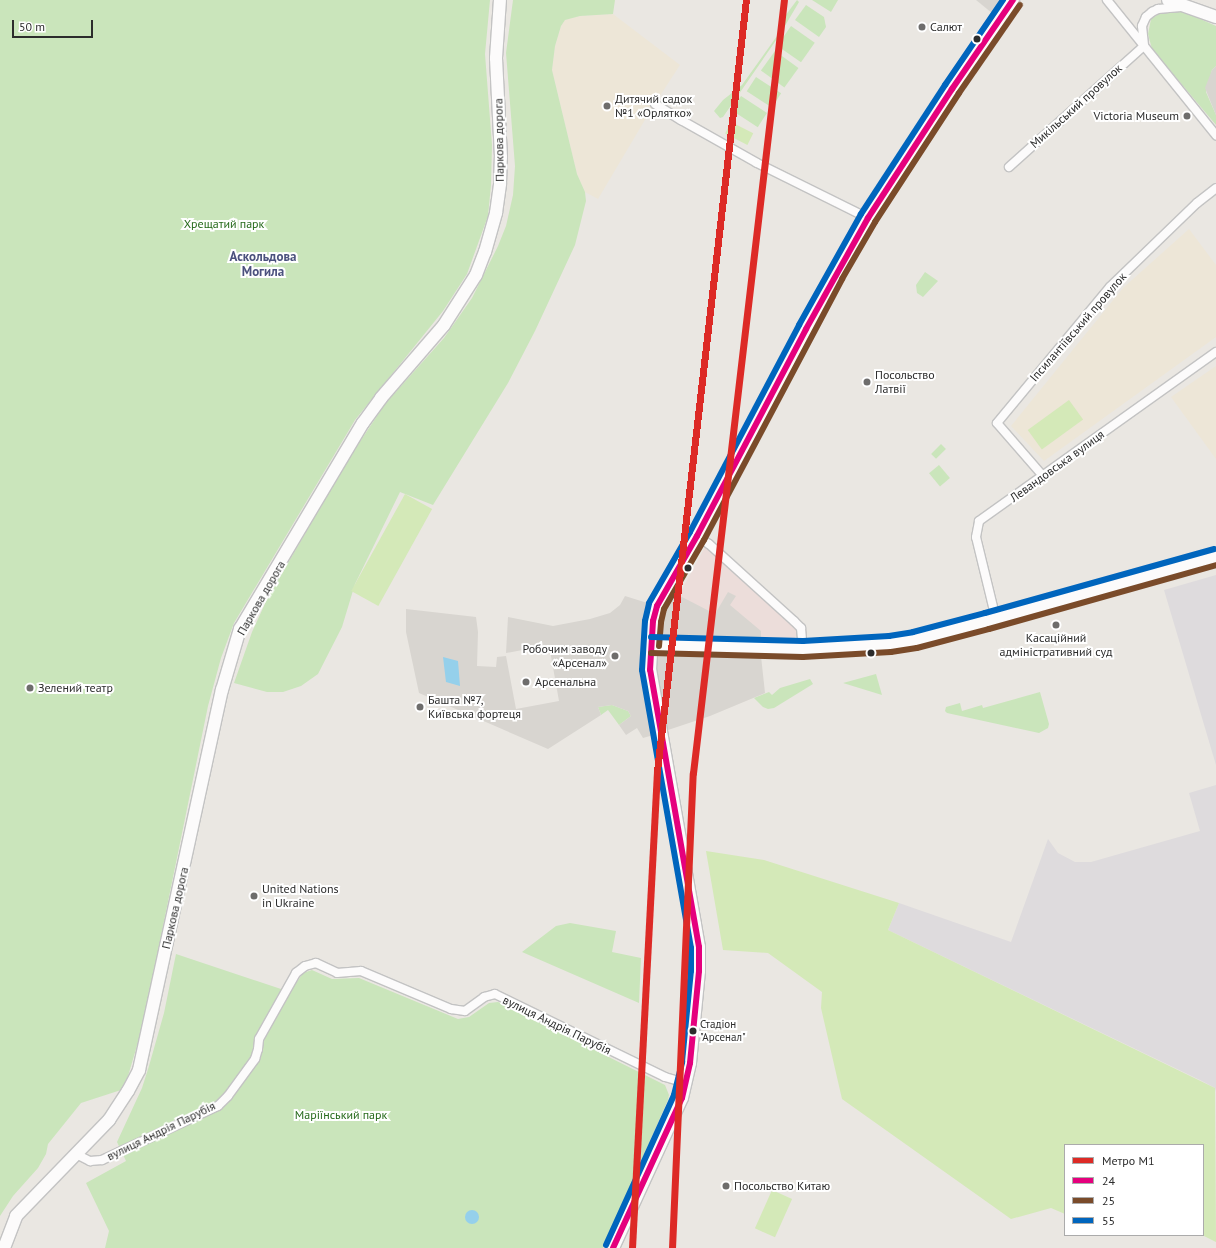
<!DOCTYPE html>
<html>
<head>
<meta charset="utf-8">
<style>
  body { margin:0 }
  #map { position:relative; width:1216px; height:1248px; overflow:hidden; background:#eae7e2; font-family:"PT Sans",sans-serif }
  div>[style] { position:absolute }
  [style*='--x'] { left:calc(var(--x)*1px); top:calc(var(--y)*1px); width:calc(var(--w)*1px); rotate:calc(var(--a)*1deg) }
  .industrial>* { inset:0; background:#dedbdd }
  .education>* { inset:0; background:#ede6d7 }
  .medical>* { inset:0; background:#ecddda }
  .green>* { inset:0; background:#cae5bb; transform-origin:0 0 }
  .pitch>* { inset:0; background:#d4e9b8; transform-origin:0 0 }
  .plaza>* { inset:0; background:#d8d5d0 }
  .water>* { inset:0; background:#95d0eb }
  .round { border-radius:50% }
  .roads { filter:drop-shadow(1px 0 #c3c3c3) drop-shadow(-1px 0 #c3c3c3) drop-shadow(0 1px #c3c3c3) drop-shadow(0 -1px #c3c3c3) }
  .minor>* { height:8px; margin:-4px; padding:0 4px; transform-origin:4px; border-radius:4px; background:#fcfbfb }
  .secondary>* { height:12px; margin:-6px; padding:0 6px; transform-origin:6px; border-radius:6px; background:#fcfbfb }
  .bus-1>* { height:6px; margin:-3px; padding:0 3px; transform-origin:3px; border-radius:3px; background:#e5007d }
  .bus-2>* { height:6px; margin:-3px; padding:0 3px; transform-origin:3px; border-radius:3px; background:#7a4b2a }
  .bus-3>* { height:6px; margin:-3px; padding:0 3px; transform-origin:3px; border-radius:3px; background:#0065bd }
  .metro-1>* { height:7px; margin:-3.5px; padding:0 3.5px; transform-origin:3.5px; border-radius:3.5px; background:#dd2a26 }
  .dots>* { width:11px; height:11px; translate:-50% -50%; box-sizing:border-box; border:2px solid #fff; border-radius:50% }
  span { translate:-50% -50%; white-space:nowrap; text-align:center; line-height:1.15; -webkit-text-stroke:4px #fff; paint-order:stroke }
  .bus-label { font-size:11px; color:#2c2c2c }
  .left { translate:0 -50%; text-align:left }
  .poi-label { font-size:12px; color:#2c2c2c }
  .right { translate:-100% -50%; text-align:right }
  .street-label { font-size:12px; color:#2c2c2c }
  .park-label { font-size:12px; color:#266a1b }
  .neighbourhood-label { font-size:13px; color:#4b517d; font-weight:700 }
  .legend { position:absolute; left:1064px; top:1144px; width:140px; height:92px; box-sizing:border-box; background:#fff; border:1px solid #ababab; margin:0; padding:5px 7px; list-style:none; font-size:12px; color:#2c2c2c }
  .legend li { display:flex; align-items:center; gap:8px; height:20px }
  .legend b { width:20px; border:1px solid #ababab }
  .scale { position:absolute; left:12px; top:20px; width:81px; height:18px; box-sizing:border-box; border:2px solid #2c2c2c; border-top:0; padding-left:5px; font-size:12px; line-height:14px; white-space:nowrap; color:#2c2c2c; -webkit-text-stroke:3px #fff; paint-order:stroke }
</style>
</head>
<body>
<div id="map">
  <div class="industrial">
    <i style="clip-path:polygon(1216px 575px,1216px 765px,1164px 590px)"></i>
    <i style="clip-path:polygon(1216px 785px,1216px 1092px,1215px 1088px,1202px 1081px,888px 930px,899px 903px,1011px 942px,1048px 839px,1058px 853px,1075px 862px,1091px 862px,1200px 831px,1189px 793px)"></i>
  </div>
  <div class="education">
    <i style="clip-path:polygon(613px 14px,680px 65px,652px 108px,598px 199px,585px 192px,577px 174px,552px 70px,555px 46px,561px 26px,565px 20px,580px 16px)"></i>
    <i style="clip-path:polygon(1189px 229px,1216px 265px,1216px 337px,1044px 461px,1011px 426px,1123px 288px)"></i>
    <i style="clip-path:polygon(1216px 366px,1216px 459px,1171px 397px)"></i>
  </div>
  <div class="medical">
    <i style="clip-path:polygon(706px 545px,791px 620px,797px 632px,795px 639px,706px 637px,682px 597px,679px 595px)"></i>
  </div>
  <div class="green">
    <i style="clip-path:polygon(0 0,490px 0,485px 54px,492px 145px,491px 185px,488px 216px,467px 274px,443px 311px,355px 420px,234px 623px,221px 658px,208px 706px,142px 1029px,128px 1076px,121px 1090px,81px 1103px,48px 1144px,46px 1154px,38px 1168px,13px 1196px,0 1216px)"></i>
    <i style="clip-path:polygon(513px 0,615px 0,613px 14px,580px 16px,565px 20px,561px 26px,555px 46px,552px 70px,577px 174px,585px 192px,586px 201px,575px 245px,535px 331px,508px 383px,433px 505px,400px 492px,355px 584px,342px 627px,318px 674px,301px 686px,283px 692px,267px 692px,234px 683px,252px 632px,268px 597px,353px 452px,385px 404px,444px 338px,472px 298px,498px 246px,506px 226px,513px 195px,515px 166px,506px 53px)"></i>
    <i style="clip-path:polygon(797px 0,799px 2px,779px 36px,723px 117px,720px 118px,714px 111px,723px 100px,742px 85px,777px 36px,781px 29px,779px 24px)"></i>
    <i style="clip-path:polygon(812px 0,838px 0,831px 12px)"></i>
    <i style="clip-path:polygon(806px 5px,824px 17px,826px 27px,819px 37px,795px 20px)"></i>
    <i style="clip-path:polygon(1167px 9px,1187px 13px,1216px 26px,1216px 66px,1212px 70px,1206px 92px,1216px 115px,1216px 125px,1152px 49px,1148px 34px,1151px 19px)"></i>
    <i style="left:791px;top:26px;width:29px;height:24px;rotate:35deg"></i>
    <i style="left:775px;top:51px;width:29px;height:24px;rotate:36deg"></i>
    <i style="left:756px;top:77px;width:30px;height:17px;rotate:33deg"></i>
    <i style="left:741px;top:96px;width:31px;height:17px;rotate:33deg"></i>
    <i style="clip-path:polygon(925px 272px,938px 281px,923px 297px,917px 293px,916px 285px)"></i>
    <i style="left:941px;top:444px;width:7px;height:14px;rotate:45deg"></i>
    <i style="left:939px;top:465px;width:17px;height:13px;rotate:50deg"></i>
    <i style="clip-path:polygon(876px 674px,882px 695px,843px 683px)"></i>
    <i style="clip-path:polygon(810px 679px,813px 684px,774px 708px,768px 709px,763px 707px,754px 698px,769px 692px,772px 695px,780px 688px)"></i>
    <i style="clip-path:polygon(1040px 692px,1049px 724px,1048px 728px,1039px 733px,947px 713px,945px 711px,946px 707px,960px 703px,962px 711px,982px 705px,983px 708px)"></i>
    <i style="clip-path:polygon(612px 705px,628px 711px,631px 716px,619px 725px,608px 710px,601px 715px,598px 707px)"></i>
    <i style="clip-path:polygon(570px 923px,616px 931px,612px 952px,641px 958px,639px 1003px,522px 952px,556px 926px)"></i>
    <i style="clip-path:polygon(176px 954px,290px 992px,303px 973px,312px 970px,332px 979px,359px 978px,458px 1019px,469px 1017px,489px 1003px,498px 1002px,665px 1085px,669px 1095px,668px 1100px,603px 1248px,105px 1248px,109px 1231px,86px 1183px,126px 1161px,117px 1142px,142px 1088px,149px 1066px,164px 1013px)"></i>
  </div>
  <div class="pitch">
    <i style="left:731px;top:122px;width:25px;height:13px;rotate:27deg"></i>
    <i style="left:1069px;top:400px;width:24px;height:51px;rotate:54deg"></i>
    <i style="left:405px;top:494px;width:31px;height:111px;rotate:29deg"></i>
    <i style="clip-path:polygon(706px 851px,764px 860px,899px 903px,888px 930px,1215px 1088px,1216px 1242px,1202px 1235px,1203px 1235px,1203px 1145px,1065px 1145px,1065px 1214px,1051px 1208px,1011px 1219px,842px 1099px,821px 1008px,822px 992px,768px 953px,723px 950px)"></i>
    <i style="left:772px;top:1190px;width:22px;height:42px;rotate:24deg"></i>
  </div>
  <div class="plaza">
    <i style="clip-path:polygon(976px 0,1019px 0,1003px 22px)"></i>
    <i style="clip-path:polygon(1216px 66px,1216px 115px,1205px 88px,1212px 70px)"></i>
    <i style="clip-path:polygon(728px 592px,736px 596px,730px 605px,761px 631px,761px 656px,765px 693px,710px 716px,650px 736px,643px 738px,637px 728px,626px 735px,619px 725px,631px 716px,628px 711px,612px 705px,598px 707px,601px 715px,548px 749px,419px 693px,406px 632px,406px 609px,476px 617px,478px 632px,477px 666px,496px 667px,497px 657px,506px 656px,516px 709px,559px 701px,549px 645px,506px 653px,508px 617px,553px 626px,590px 619px,610px 613px,620px 605px,625px 596px,657px 606px,682px 597px,715px 614px)"></i>
  </div>
  <div class="water">
    <i style="clip-path:polygon(443px 657px,458px 661px,460px 686px,446px 682px)"></i>
    <i class="round" style="left:465px;top:1210px;width:14px;height:14px"></i>
  </div>
  <div class="roads">
    <div class="minor">
      <i style="--x:1107;--y:0;--w:174;--a:51.1"></i>
      <i style="--x:1144;--y:45;--w:19;--a:-96"></i>
      <i style="--x:1142;--y:26;--w:10;--a:-66"></i>
      <i style="--x:1146;--y:17;--w:8;--a:-40"></i>
      <i style="--x:1152;--y:12;--w:7;--a:-27"></i>
      <i style="--x:1158;--y:9;--w:23;--a:-5"></i>
      <i style="--x:655;--y:104;--w:31;--a:32"></i>
      <i style="--x:681;--y:120;--w:87;--a:29.5"></i>
      <i style="--x:757;--y:163;--w:124;--a:26.4"></i>
      <i style="--x:1009;--y:167;--w:181;--a:-41.9"></i>
      <i style="--x:1043;--y:476;--w:70;--a:-131"></i>
      <i style="--x:997;--y:423;--w:177;--a:-50.3"></i>
      <i style="--x:1110;--y:287;--w:121;--a:-44"></i>
      <i style="--x:1197;--y:203;--w:24;--a:-38"></i>
      <i style="--x:697;--y:536;--w:14;--a:34"></i>
      <i style="--x:709;--y:544;--w:115;--a:42.2"></i>
      <i style="--x:794;--y:621;--w:10;--a:45"></i>
      <i style="--x:801;--y:628;--w:21;--a:85"></i>
      <i style="--x:996;--y:619;--w:84;--a:-103.7"></i>
      <i style="--x:976;--y:537;--w:16;--a:-79"></i>
      <i style="--x:979;--y:521;--w:291;--a:-35.5"></i>
      <i style="--x:76;--y:1154;--w:16;--a:27"></i>
      <i style="--x:90;--y:1161;--w:12;--a:-5"></i>
      <i style="--x:102;--y:1160;--w:128;--a:-25"></i>
      <i style="--x:218;--y:1106;--w:14;--a:-45"></i>
      <i style="--x:228;--y:1096;--w:46;--a:-53.9"></i>
      <i style="--x:255;--y:1059;--w:10;--a:-73"></i>
      <i style="--x:258;--y:1049;--w:10;--a:-84"></i>
      <i style="--x:259;--y:1039;--w:76;--a:-60.7"></i>
      <i style="--x:296;--y:973;--w:11;--a:-38"></i>
      <i style="--x:305;--y:966;--w:11;--a:-15"></i>
      <i style="--x:316;--y:963;--w:23;--a:25"></i>
      <i style="--x:337;--y:973;--w:24;--a:-5"></i>
      <i style="--x:361;--y:971;--w:98;--a:22.9"></i>
      <i style="--x:451;--y:1009;--w:14;--a:8"></i>
      <i style="--x:465;--y:1011;--w:24;--a:-36"></i>
      <i style="--x:484;--y:997;--w:11;--a:-15"></i>
      <i style="--x:495;--y:994;--w:189;--a:26"></i>
      <i style="--x:665;--y:1077;--w:22;--a:16"></i>
    </div>
    <div class="secondary">
      <i style="--x:1168;--y:0;--w:51;--a:19.5"></i>
      <i style="--x:651;--y:645;--w:152;--a:1.5"></i>
      <i style="--x:803;--y:649;--w:87;--a:-3.3"></i>
      <i style="--x:890;--y:644;--w:25;--a:-9"></i>
      <i style="--x:915;--y:640;--w:74;--a:-14.8"></i>
      <i style="--x:987;--y:621;--w:238;--a:-15.6"></i>
      <i style="--x:4;--y:1248;--w:34;--a:-69"></i>
      <i style="--x:16;--y:1216;--w:134;--a:-45.9"></i>
      <i style="--x:109;--y:1120;--w:35;--a:-57"></i>
      <i style="--x:128;--y:1091;--w:24;--a:-62"></i>
      <i style="--x:139;--y:1070;--w:389;--a:-77.7"></i>
      <i style="--x:222;--y:690;--w:64;--a:-73.6"></i>
      <i style="--x:240;--y:629;--w:240;--a:-59.2"></i>
      <i style="--x:363;--y:423;--w:31;--a:-54"></i>
      <i style="--x:381;--y:398;--w:96;--a:-49.2"></i>
      <i style="--x:444;--y:325;--w:59;--a:-57.4"></i>
      <i style="--x:476;--y:275;--w:25;--a:-69"></i>
      <i style="--x:485;--y:252;--w:41;--a:-74.2"></i>
      <i style="--x:496;--y:213;--w:30;--a:-82"></i>
      <i style="--x:500;--y:183;--w:26;--a:-88"></i>
      <i style="--x:501;--y:157;--w:99;--a:-92.9"></i>
      <i style="--x:496;--y:58;--w:58;--a:-86.1"></i>
      <i style="--x:613;--y:1248;--w:165;--a:-65.3"></i>
      <i style="--x:682;--y:1098;--w:36;--a:-77"></i>
      <i style="--x:690;--y:1063;--w:92;--a:-84.4"></i>
      <i style="--x:699;--y:971;--w:24;--a:-90"></i>
      <i style="--x:699;--y:947;--w:23;--a:-100"></i>
      <i style="--x:695;--y:924;--w:258;--a:-100"></i>
      <i style="--x:650;--y:670;--w:49;--a:-86.5"></i>
      <i style="--x:653;--y:621;--w:16;--a:-75"></i>
      <i style="--x:657;--y:606;--w:81;--a:-60.3"></i>
      <i style="--x:697;--y:536;--w:234;--a:-62.2"></i>
      <i style="--x:806;--y:329;--w:127;--a:-60.8"></i>
      <i style="--x:868;--y:218;--w:154;--a:-56.9"></i>
      <i style="--x:952;--y:89;--w:108;--a:-55.6"></i>
    </div>
  </div>
  <div class="bus-1">
    <i style="--x:613;--y:1248;--w:165;--a:-65.3"></i>
    <i style="--x:682;--y:1098;--w:36;--a:-77"></i>
    <i style="--x:690;--y:1063;--w:92;--a:-84.4"></i>
    <i style="--x:699;--y:971;--w:24;--a:-90"></i>
    <i style="--x:699;--y:947;--w:281;--a:-100"></i>
    <i style="--x:650;--y:670;--w:49;--a:-86.5"></i>
    <i style="--x:653;--y:621;--w:16;--a:-75"></i>
    <i style="--x:657;--y:606;--w:81;--a:-60.3"></i>
    <i style="--x:697;--y:536;--w:234;--a:-62.2"></i>
    <i style="--x:806;--y:329;--w:127;--a:-60.8"></i>
    <i style="--x:868;--y:218;--w:154;--a:-56.9"></i>
    <i style="--x:952;--y:89;--w:108;--a:-55.6"></i>
  </div>
  <div class="bus-2">
    <i style="--x:659;--y:646;--w:24;--a:-85"></i>
    <i style="--x:661;--y:622;--w:13;--a:-77"></i>
    <i style="--x:664;--y:609;--w:80;--a:-59.9"></i>
    <i style="--x:704;--y:540;--w:295;--a:-62.1"></i>
    <i style="--x:842;--y:279;--w:66;--a:-59.9"></i>
    <i style="--x:875;--y:222;--w:154;--a:-56.9"></i>
    <i style="--x:959;--y:93;--w:107;--a:-55.3"></i>
    <i style="--x:651;--y:653;--w:152;--a:1.5"></i>
    <i style="--x:803;--y:657;--w:88;--a:-3.3"></i>
    <i style="--x:891;--y:652;--w:26;--a:-9"></i>
    <i style="--x:917;--y:648;--w:74;--a:-14.8"></i>
    <i style="--x:989;--y:629;--w:236;--a:-15.7"></i>
  </div>
  <div class="bus-3">
    <i style="--x:651;--y:637;--w:152;--a:1.5"></i>
    <i style="--x:803;--y:641;--w:86;--a:-3.3"></i>
    <i style="--x:889;--y:636;--w:24;--a:-9"></i>
    <i style="--x:913;--y:632;--w:74;--a:-14.8"></i>
    <i style="--x:985;--y:613;--w:238;--a:-15.6"></i>
    <i style="--x:606;--y:1245;--w:165;--a:-65.6"></i>
    <i style="--x:674;--y:1095;--w:34;--a:-76"></i>
    <i style="--x:682;--y:1062;--w:91;--a:-84.4"></i>
    <i style="--x:691;--y:971;--w:23;--a:-90"></i>
    <i style="--x:691;--y:948;--w:282;--a:-100"></i>
    <i style="--x:642;--y:670;--w:49;--a:-86.5"></i>
    <i style="--x:645;--y:621;--w:18;--a:-77"></i>
    <i style="--x:649;--y:603;--w:82;--a:-60"></i>
    <i style="--x:690;--y:532;--w:234;--a:-62.2"></i>
    <i style="--x:799;--y:325;--w:127;--a:-60.8"></i>
    <i style="--x:861;--y:214;--w:154;--a:-56.9"></i>
    <i style="--x:945;--y:85;--w:103;--a:-55.7"></i>
  </div>
  <div class="metro-1">
    <i style="--x:632;--y:1248;--w:478;--a:-87"></i>
    <i style="--x:657;--y:771;--w:776;--a:-83.42"></i>
    <i style="--x:672;--y:1248;--w:475;--a:-87.5"></i>
    <i style="--x:693;--y:773;--w:778;--a:-83.29"></i>
  </div>
  <div class="dots">
    <i style="left:922px;top:27px;background:#6e6d6c"></i>
    <i style="left:977px;top:39px;background:#2c2c2c"></i>
    <i style="left:607px;top:106px;background:#6e6d6c"></i>
    <i style="left:1187px;top:116px;background:#6e6d6c"></i>
    <i style="left:867px;top:382px;background:#6e6d6c"></i>
    <i style="left:688px;top:568px;background:#2c2c2c"></i>
    <i style="left:1056px;top:625px;background:#6e6d6c"></i>
    <i style="left:871px;top:653px;background:#2c2c2c"></i>
    <i style="left:615px;top:656px;background:#6e6d6c"></i>
    <i style="left:526px;top:682px;background:#6e6d6c"></i>
    <i style="left:30px;top:688px;background:#6e6d6c"></i>
    <i style="left:420px;top:707px;background:#6e6d6c"></i>
    <i style="left:254px;top:896px;background:#6e6d6c"></i>
    <i style="left:693px;top:1031px;background:#2c2c2c"></i>
    <i style="left:726px;top:1186px;background:#6e6d6c"></i>
  </div>
  <div class="bus-label">
    <span class="left" style="left:700px;top:1031px">Стадіон<br>"Арсенал"</span>
  </div>
  <div class="poi-label">
    <span class="left" style="left:930px;top:27px">Салют</span>
    <span class="left" style="left:615px;top:106px">Дитячий садок<br>№1 «Орлятко»</span>
    <span class="right" style="left:1179px;top:116px">Victoria Museum</span>
    <span class="left" style="left:875px;top:382px">Посольство<br>Латвії</span>
    <span style="left:1056px;top:645px">Касаційний<br>адміністративний суд</span>
    <span class="right" style="left:607px;top:656px">Робочим заводу<br>«Арсенал»</span>
    <span class="left" style="left:535px;top:682px">Арсенальна</span>
    <span class="left" style="left:38px;top:688px">Зелений театр</span>
    <span class="left" style="left:428px;top:707px">Башта №7,<br>Київська фортеця</span>
    <span class="left" style="left:262px;top:896px">United Nations<br>in Ukraine</span>
    <span class="left" style="left:734px;top:1186px">Посольство Китаю</span>
  </div>
  <div class="street-label">
    <span style="left:1076px;top:106px;rotate:-42deg">Микільський провулок</span>
    <span style="left:499px;top:140px;rotate:-91deg">Паркова дорога</span>
    <span style="left:1078px;top:327px;rotate:-49deg">Іпсилантіївський провулок</span>
    <span style="left:1057px;top:466px;rotate:-36deg">Левандовська вулиця</span>
    <span style="left:261px;top:598px;rotate:-60deg">Паркова дорога</span>
    <span style="left:175px;top:908px;rotate:-77deg">Паркова дорога</span>
    <span style="left:557px;top:1025px;rotate:26deg">вулиця Андрія Парубія</span>
    <span style="left:161px;top:1131px;rotate:-26deg">вулиця Андрія Парубія</span>
  </div>
  <div class="park-label">
    <span style="left:224px;top:224px">Хрещатий парк</span>
    <span style="left:341px;top:1115px">Маріїнський парк</span>
  </div>
  <div class="neighbourhood-label">
    <span style="left:263px;top:265px">Аскольдова<br>Могила</span>
  </div>
  <ul class="legend">
  <li><b style="height:5px;background:#dd2a26"></b>Метро M1</li>
  <li><b style="height:5px;background:#e5007d"></b>24</li>
  <li><b style="height:5px;background:#7a4b2a"></b>25</li>
  <li><b style="height:5px;background:#0065bd"></b>55</li>
  </ul>
  <div class="scale">50 m</div>
</div>
</body>
</html>
